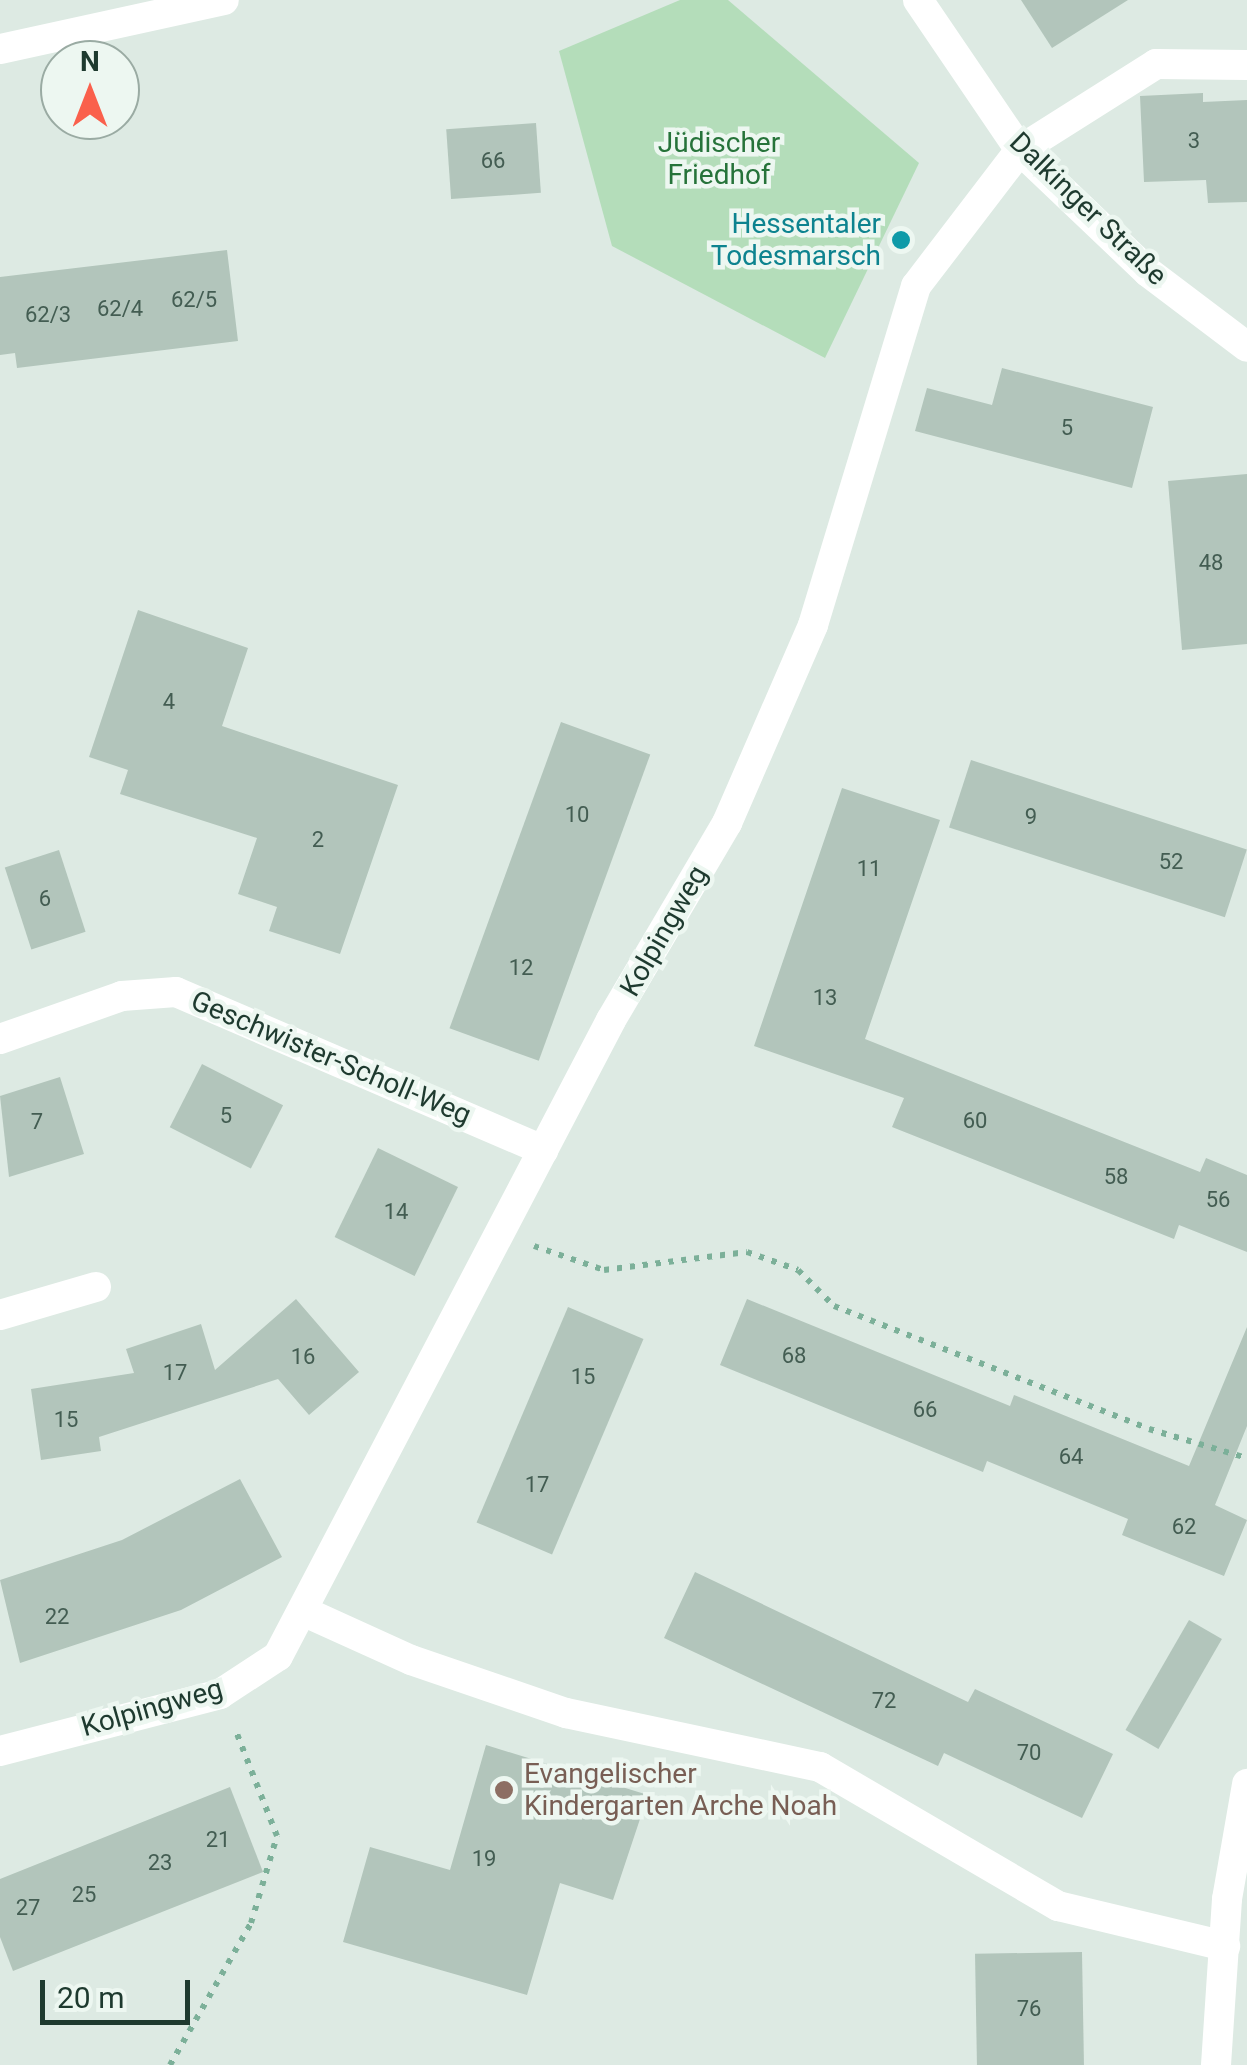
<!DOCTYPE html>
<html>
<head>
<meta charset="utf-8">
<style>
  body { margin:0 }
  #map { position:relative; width:1247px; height:2065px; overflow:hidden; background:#ddeae3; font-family:Roboto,sans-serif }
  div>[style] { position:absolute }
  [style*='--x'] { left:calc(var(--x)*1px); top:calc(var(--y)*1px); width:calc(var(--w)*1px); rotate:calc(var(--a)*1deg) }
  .green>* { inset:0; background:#b4ddba }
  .building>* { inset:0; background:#b2c5bb; transform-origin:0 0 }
  .path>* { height:6px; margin-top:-3px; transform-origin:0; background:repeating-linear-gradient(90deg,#7cb099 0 5px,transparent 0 13px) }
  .minor>* { height:30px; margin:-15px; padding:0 15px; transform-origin:15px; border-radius:15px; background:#fff }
  .dots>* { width:28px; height:28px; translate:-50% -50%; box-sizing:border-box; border:5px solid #edf7f1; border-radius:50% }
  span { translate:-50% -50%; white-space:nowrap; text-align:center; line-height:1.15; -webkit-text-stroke:9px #edf7f1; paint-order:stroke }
  .number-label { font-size:22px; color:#435d52 }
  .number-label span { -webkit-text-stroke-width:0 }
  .park-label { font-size:28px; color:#26733a }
  .street-label { font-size:28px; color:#1e3a2f }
  .culture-label { font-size:28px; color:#0d838f }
  .right { translate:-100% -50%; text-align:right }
  .education-label { font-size:28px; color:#785e54 }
  .left { translate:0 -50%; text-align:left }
  .north { position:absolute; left:40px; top:40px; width:100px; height:100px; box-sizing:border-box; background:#edf7f1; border:2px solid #9aaba3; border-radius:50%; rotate:0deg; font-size:28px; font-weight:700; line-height:40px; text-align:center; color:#1e3a2f }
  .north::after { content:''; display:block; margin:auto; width:35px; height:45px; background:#fa604c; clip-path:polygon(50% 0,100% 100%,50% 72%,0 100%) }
  .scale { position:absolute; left:40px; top:1980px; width:150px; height:45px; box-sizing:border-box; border:5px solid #1e3a2f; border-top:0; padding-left:12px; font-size:30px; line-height:35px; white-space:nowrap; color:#1e3a2f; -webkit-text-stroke:8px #edf7f1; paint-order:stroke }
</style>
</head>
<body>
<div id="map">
  <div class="green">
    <i style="clip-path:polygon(680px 0,728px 0,919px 163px,825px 358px,612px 246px,559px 51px)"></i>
  </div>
  <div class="building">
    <i style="clip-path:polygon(1021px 0,1128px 0,1052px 48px)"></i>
    <i style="clip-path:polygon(1203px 93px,1203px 102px,1247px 100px,1247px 202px,1208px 203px,1206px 180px,1144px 182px,1140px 96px)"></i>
    <i style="left:536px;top:123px;width:70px;height:90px;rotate:86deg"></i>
    <i style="clip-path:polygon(227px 250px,238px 341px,17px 368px,15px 353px,0 355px,0 277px)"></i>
    <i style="clip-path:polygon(1002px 368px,1153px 407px,1132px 488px,915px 431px,927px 388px,992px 405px)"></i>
    <i style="clip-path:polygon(1247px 474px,1247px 644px,1182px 650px,1168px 481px)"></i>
    <i style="clip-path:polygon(138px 610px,248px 648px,222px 726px,398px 785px,340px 954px,269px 931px,277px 907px,238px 894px,257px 838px,120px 794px,128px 770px,89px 757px)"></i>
    <i style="left:561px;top:722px;width:95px;height:326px;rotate:20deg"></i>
    <i style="left:971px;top:760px;width:290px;height:71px;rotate:18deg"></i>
    <i style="clip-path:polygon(842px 788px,940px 820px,865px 1039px,1200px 1172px,1206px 1158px,1247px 1175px,1247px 1252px,1179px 1225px,1174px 1239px,892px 1127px,904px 1098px,754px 1046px)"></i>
    <i style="left:59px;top:850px;width:86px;height:57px;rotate:72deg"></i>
    <i style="left:202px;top:1064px;width:91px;height:71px;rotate:27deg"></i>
    <i style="clip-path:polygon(60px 1077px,84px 1154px,9px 1177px,0 1096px)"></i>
    <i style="left:378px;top:1148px;width:89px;height:99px;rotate:26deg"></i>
    <i style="clip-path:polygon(296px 1299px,359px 1372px,309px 1415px,278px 1379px,99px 1437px,101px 1451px,41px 1460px,31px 1389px,134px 1373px,126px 1349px,201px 1324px,215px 1370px)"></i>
    <i style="clip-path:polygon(747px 1299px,1010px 1406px,1014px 1395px,1189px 1466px,1247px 1327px,1247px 1426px,1215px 1505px,1247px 1520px,1224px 1576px,1122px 1535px,1128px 1519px,987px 1461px,983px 1472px,720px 1365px)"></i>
    <i style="left:568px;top:1307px;width:82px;height:234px;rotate:23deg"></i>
    <i style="clip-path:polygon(240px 1479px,282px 1557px,181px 1610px,20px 1663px,0 1580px,122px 1540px)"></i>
    <i style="clip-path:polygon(695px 1572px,968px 1702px,975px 1689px,1113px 1754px,1082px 1818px,944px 1753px,938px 1766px,664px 1638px)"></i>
    <i style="left:1189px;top:1620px;width:38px;height:127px;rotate:30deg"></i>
    <i style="clip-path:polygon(486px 1745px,648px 1795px,613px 1900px,560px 1883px,527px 1995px,343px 1942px,370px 1847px,450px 1870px)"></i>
    <i style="clip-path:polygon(230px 1787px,263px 1872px,13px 1971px,0 1937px,0 1879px)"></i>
    <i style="left:1082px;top:1952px;width:113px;height:107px;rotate:89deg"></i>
  </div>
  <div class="path">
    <i style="--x:534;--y:1246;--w:74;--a:18.9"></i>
    <i style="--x:604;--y:1270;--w:144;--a:-7.2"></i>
    <i style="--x:747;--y:1252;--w:54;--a:19.4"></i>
    <i style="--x:798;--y:1270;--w:51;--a:45"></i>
    <i style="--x:834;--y:1306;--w:338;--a:21.3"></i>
    <i style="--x:1149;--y:1429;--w:102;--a:16.5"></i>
    <i style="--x:170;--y:2065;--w:163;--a:-60.3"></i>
    <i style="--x:251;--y:1923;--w:91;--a:-73.4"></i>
    <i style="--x:277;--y:1836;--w:115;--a:-111.4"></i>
  </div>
  <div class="minor">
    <i style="--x:918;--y:0;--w:181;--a:55.8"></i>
    <i style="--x:1020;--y:150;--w:177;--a:43.6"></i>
    <i style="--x:1148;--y:272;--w:124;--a:37.1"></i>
    <i style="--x:0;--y:49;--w:229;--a:-12.3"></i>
    <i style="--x:0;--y:1039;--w:129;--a:-19.4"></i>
    <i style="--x:122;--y:996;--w:54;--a:-4.2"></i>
    <i style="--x:176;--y:992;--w:400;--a:23.3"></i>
    <i style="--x:0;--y:1315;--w:100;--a:-16.3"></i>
    <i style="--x:305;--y:1612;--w:116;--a:24.4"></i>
    <i style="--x:411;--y:1660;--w:164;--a:18.9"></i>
    <i style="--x:566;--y:1713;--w:260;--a:12"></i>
    <i style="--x:820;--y:1767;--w:276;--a:30.3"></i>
    <i style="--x:1058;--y:1906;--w:172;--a:13.5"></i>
    <i style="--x:0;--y:1751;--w:227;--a:-14.5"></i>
    <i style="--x:220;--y:1694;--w:69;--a:-33.2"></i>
    <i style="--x:278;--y:1656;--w:718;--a:-62.36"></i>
    <i style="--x:611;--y:1020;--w:229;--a:-59.5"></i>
    <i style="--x:727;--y:823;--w:216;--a:-66.5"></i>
    <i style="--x:813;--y:625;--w:354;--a:-73.1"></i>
    <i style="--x:916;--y:286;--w:171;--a:-52.6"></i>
    <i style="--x:1020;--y:150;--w:161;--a:-32.3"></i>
    <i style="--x:1156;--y:64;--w:91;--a:0.6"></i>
    <i style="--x:1216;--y:2065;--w:166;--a:-86.2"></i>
    <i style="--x:1227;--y:1899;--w:117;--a:-80.1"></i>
  </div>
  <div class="dots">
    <i style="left:901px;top:240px;background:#0f9aa8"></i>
    <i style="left:504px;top:1790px;background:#8d6e63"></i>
  </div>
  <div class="number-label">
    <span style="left:1194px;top:141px">3</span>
    <span style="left:493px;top:161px">66</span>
    <span style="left:194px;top:300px">62/5</span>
    <span style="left:120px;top:309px">62/4</span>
    <span style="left:48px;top:315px">62/3</span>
    <span style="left:1067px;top:428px">5</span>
    <span style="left:1211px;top:563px">48</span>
    <span style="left:169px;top:702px">4</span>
    <span style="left:577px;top:815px">10</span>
    <span style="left:1031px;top:817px">9</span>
    <span style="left:318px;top:840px">2</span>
    <span style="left:1171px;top:862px">52</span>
    <span style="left:869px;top:869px">11</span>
    <span style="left:45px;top:899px">6</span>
    <span style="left:521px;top:968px">12</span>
    <span style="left:825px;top:998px">13</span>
    <span style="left:226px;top:1116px">5</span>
    <span style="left:975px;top:1121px">60</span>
    <span style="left:37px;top:1122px">7</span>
    <span style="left:1116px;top:1177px">58</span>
    <span style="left:1218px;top:1200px">56</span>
    <span style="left:396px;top:1212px">14</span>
    <span style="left:794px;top:1356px">68</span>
    <span style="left:303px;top:1357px">16</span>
    <span style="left:175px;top:1373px">17</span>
    <span style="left:583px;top:1377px">15</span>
    <span style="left:925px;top:1410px">66</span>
    <span style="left:66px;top:1420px">15</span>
    <span style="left:1071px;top:1457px">64</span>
    <span style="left:537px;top:1485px">17</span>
    <span style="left:1184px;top:1527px">62</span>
    <span style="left:57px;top:1617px">22</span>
    <span style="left:884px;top:1701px">72</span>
    <span style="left:1029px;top:1753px">70</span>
    <span style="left:218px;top:1840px">21</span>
    <span style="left:484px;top:1859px">19</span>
    <span style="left:160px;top:1863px">23</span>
    <span style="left:84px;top:1895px">25</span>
    <span style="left:28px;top:1908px">27</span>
    <span style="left:1029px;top:2009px">76</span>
  </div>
  <div class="park-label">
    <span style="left:719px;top:159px">Jüdischer<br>Friedhof</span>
  </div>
  <div class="street-label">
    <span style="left:1088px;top:209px;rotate:44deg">Dalkinger Straße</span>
    <span style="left:664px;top:931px;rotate:-60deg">Kolpingweg</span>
    <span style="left:331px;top:1058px;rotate:23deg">Geschwister-Scholl-Weg</span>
    <span style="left:152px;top:1708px;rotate:-16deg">Kolpingweg</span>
  </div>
  <div class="culture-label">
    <span class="right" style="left:881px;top:240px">Hessentaler<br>Todesmarsch</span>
  </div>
  <div class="education-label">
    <span class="left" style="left:524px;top:1790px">Evangelischer<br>Kindergarten Arche Noah</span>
  </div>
  <div class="north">N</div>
  <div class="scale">20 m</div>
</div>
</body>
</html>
